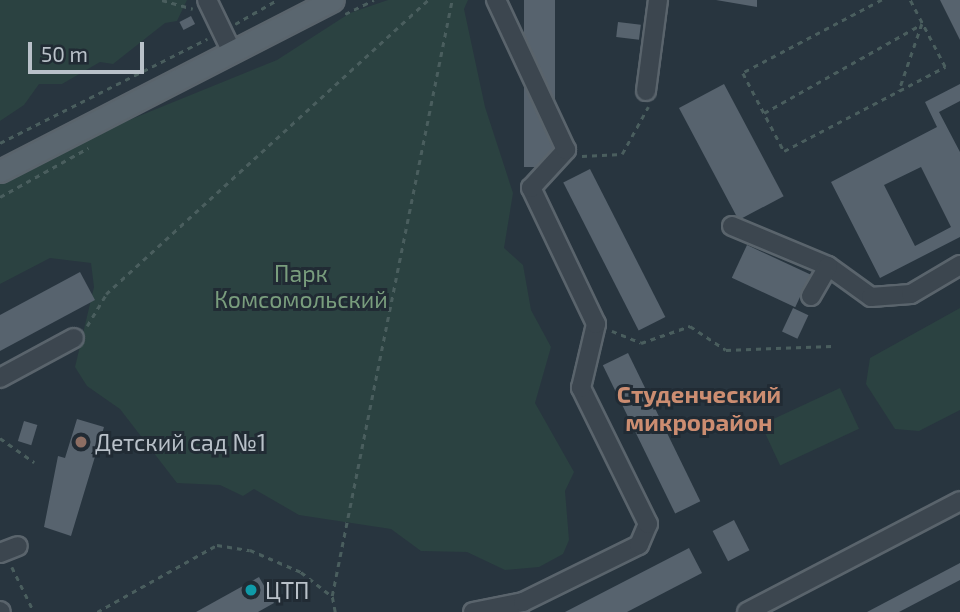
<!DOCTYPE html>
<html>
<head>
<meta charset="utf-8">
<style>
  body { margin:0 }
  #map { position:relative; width:960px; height:612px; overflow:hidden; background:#28353f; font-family:"Exo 2",sans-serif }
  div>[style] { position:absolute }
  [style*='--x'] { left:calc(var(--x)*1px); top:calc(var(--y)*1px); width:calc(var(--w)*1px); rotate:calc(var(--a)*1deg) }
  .green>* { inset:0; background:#2b4241; transform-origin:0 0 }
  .building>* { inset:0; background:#57636e; transform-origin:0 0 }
  .path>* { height:2.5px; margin-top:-1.25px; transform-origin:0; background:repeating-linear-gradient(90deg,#4a5e5e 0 5px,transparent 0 10px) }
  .roads { filter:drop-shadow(2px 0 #5a646c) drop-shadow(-2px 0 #5a646c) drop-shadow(0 2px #5a646c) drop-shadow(0 -2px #5a646c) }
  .minor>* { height:18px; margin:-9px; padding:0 9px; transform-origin:9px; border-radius:9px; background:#3c464f }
  .major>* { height:21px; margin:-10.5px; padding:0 10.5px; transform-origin:10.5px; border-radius:10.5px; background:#5a666f }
  .dots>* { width:19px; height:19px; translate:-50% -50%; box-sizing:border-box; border:4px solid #212b34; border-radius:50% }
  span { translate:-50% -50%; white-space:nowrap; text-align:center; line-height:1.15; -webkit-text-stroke:6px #212b34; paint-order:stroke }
  .park-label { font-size:23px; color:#799d7d }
  .poi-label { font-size:23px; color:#b9c1c9 }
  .left { translate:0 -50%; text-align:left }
  .neighbourhood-label { font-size:24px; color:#cc8d71; font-weight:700 }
  .scale { position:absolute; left:28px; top:42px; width:116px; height:32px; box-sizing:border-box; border:4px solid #b9c1c9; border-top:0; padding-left:9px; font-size:21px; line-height:24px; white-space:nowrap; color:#b9c1c9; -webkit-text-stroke:5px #212b34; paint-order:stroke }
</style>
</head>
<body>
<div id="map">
  <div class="green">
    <i style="clip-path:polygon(0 0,187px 0,177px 21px,165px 23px,113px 64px,100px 62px,62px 84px,39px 84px,24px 105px,0 121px)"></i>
    <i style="clip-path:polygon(388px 0,468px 0,464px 9px,485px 107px,513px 193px,504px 248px,523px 265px,531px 310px,551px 347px,535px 403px,574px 472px,565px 491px,569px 540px,563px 554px,539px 567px,505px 570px,467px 552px,421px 551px,391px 529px,299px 515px,254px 489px,243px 496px,220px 485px,177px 483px,120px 409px,87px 386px,75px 367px,94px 287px,91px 263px,50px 258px,0 284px,0 182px,112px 127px,277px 60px,350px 13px)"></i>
    <i style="clip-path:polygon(960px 308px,960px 410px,919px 431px,895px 429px,866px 384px,870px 358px)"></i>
    <i style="left:840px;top:388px;width:45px;height:87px;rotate:65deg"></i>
  </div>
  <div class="building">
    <i style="left:524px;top:0;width:31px;height:167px"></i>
    <i style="clip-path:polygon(716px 0,757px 0,757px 7px)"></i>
    <i style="clip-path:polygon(940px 0,960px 0,960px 40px)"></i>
    <i style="left:191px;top:16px;width:9px;height:13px;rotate:63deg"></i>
    <i style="left:618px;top:22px;width:23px;height:15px;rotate:7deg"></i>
    <i style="left:724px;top:84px;width:127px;height:51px;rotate:62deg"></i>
    <i style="clip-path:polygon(evenodd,960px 84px,960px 101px,939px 112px,960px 152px,960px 237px,880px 278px,831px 182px,937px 127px,925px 102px,960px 84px,921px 167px,951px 227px,915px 246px,884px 185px,921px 167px)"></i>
    <i style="left:590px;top:169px;width:166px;height:30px;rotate:63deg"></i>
    <i style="left:747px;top:245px;width:70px;height:36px;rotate:25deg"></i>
    <i style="clip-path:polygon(80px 272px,95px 300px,0 351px,0 315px)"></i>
    <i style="left:793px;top:308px;width:17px;height:26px;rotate:25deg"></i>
    <i style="left:628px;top:353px;width:165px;height:28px;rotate:64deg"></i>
    <i style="clip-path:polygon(77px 419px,104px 427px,71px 536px,44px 527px,58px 456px,65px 458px)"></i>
    <i style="left:24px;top:421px;width:14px;height:21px;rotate:17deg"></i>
    <i style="left:734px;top:520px;width:34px;height:24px;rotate:63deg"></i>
    <i style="clip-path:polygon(689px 548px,702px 573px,627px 612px,565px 612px)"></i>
    <i style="clip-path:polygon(960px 563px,960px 580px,899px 612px,867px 612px)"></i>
    <i style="clip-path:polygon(259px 577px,274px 603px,258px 612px,196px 612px)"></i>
  </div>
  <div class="path">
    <i style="--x:162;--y:0;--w:32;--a:16"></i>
    <i style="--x:882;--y:0;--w:157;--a:152.3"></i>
    <i style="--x:743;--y:73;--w:88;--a:62.3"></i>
    <i style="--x:784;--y:151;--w:182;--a:-27.6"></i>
    <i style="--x:945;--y:67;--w:76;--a:-117.6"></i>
    <i style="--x:345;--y:14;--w:32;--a:-26"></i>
    <i style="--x:235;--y:24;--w:48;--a:-29.7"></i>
    <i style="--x:764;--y:113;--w:181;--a:-29.4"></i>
    <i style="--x:922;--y:24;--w:71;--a:108.9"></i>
    <i style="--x:0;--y:143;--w:232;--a:-26.7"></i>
    <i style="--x:582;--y:156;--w:40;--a:-2.9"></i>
    <i style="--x:622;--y:154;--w:54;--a:-61"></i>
    <i style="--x:0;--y:197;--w:101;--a:-29.1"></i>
    <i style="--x:87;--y:326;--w:37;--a:-59"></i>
    <i style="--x:106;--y:294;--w:436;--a:-42.4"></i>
    <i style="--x:612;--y:331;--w:31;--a:22"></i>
    <i style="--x:641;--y:343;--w:52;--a:-19.1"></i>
    <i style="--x:690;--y:326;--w:43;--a:33.7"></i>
    <i style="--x:726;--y:350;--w:106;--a:-2.2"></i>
    <i style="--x:0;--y:438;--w:42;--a:35.2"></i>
    <i style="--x:12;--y:567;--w:50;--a:63.9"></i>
    <i style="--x:97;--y:612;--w:137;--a:-29.2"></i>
    <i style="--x:217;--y:545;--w:33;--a:9"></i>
    <i style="--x:250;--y:550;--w:56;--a:23.3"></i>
    <i style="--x:301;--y:572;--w:39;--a:38"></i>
    <i style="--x:335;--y:612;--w:16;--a:-101"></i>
    <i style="--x:332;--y:596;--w:608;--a:-78.62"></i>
  </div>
  <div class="roads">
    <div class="minor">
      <i style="--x:207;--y:0;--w:58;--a:64.3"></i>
      <i style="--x:646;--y:91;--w:92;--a:-82.5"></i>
      <i style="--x:732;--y:226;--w:104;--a:22.6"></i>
      <i style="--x:828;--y:266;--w:53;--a:35.8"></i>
      <i style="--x:871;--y:297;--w:40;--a:-4.3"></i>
      <i style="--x:911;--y:294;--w:57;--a:-30.6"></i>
      <i style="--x:811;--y:296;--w:34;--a:-60"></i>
      <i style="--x:0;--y:378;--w:84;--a:-28.4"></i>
      <i style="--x:0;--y:553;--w:19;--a:-21"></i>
      <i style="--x:0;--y:611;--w:1;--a:45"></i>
      <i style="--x:473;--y:612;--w:51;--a:-11.3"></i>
      <i style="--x:523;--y:602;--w:129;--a:-26.2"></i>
      <i style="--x:639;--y:545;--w:23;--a:-67"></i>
      <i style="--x:648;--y:524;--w:152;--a:-116.2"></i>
      <i style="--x:581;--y:388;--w:66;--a:-76.8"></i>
      <i style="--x:596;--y:324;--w:151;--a:-115.5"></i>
      <i style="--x:531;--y:188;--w:52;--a:-47.4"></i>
      <i style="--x:566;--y:150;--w:166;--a:-115"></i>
      <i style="--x:747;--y:612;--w:240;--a:-27.5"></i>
    </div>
    <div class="major">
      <i style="--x:0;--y:171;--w:374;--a:-27.2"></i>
    </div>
  </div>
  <div class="dots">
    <i style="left:81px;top:442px;background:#8d6e63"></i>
    <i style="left:251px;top:590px;background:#0f9aa8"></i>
  </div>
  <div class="park-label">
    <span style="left:301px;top:286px">Парк<br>Комсомольский</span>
  </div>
  <div class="poi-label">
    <span class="left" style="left:95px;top:442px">Детский сад №1</span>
    <span class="left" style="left:265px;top:590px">ЦТП</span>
  </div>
  <div class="neighbourhood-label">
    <span style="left:699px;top:408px">Студенческий<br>микрорайон</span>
  </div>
  <div class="scale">50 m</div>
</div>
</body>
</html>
